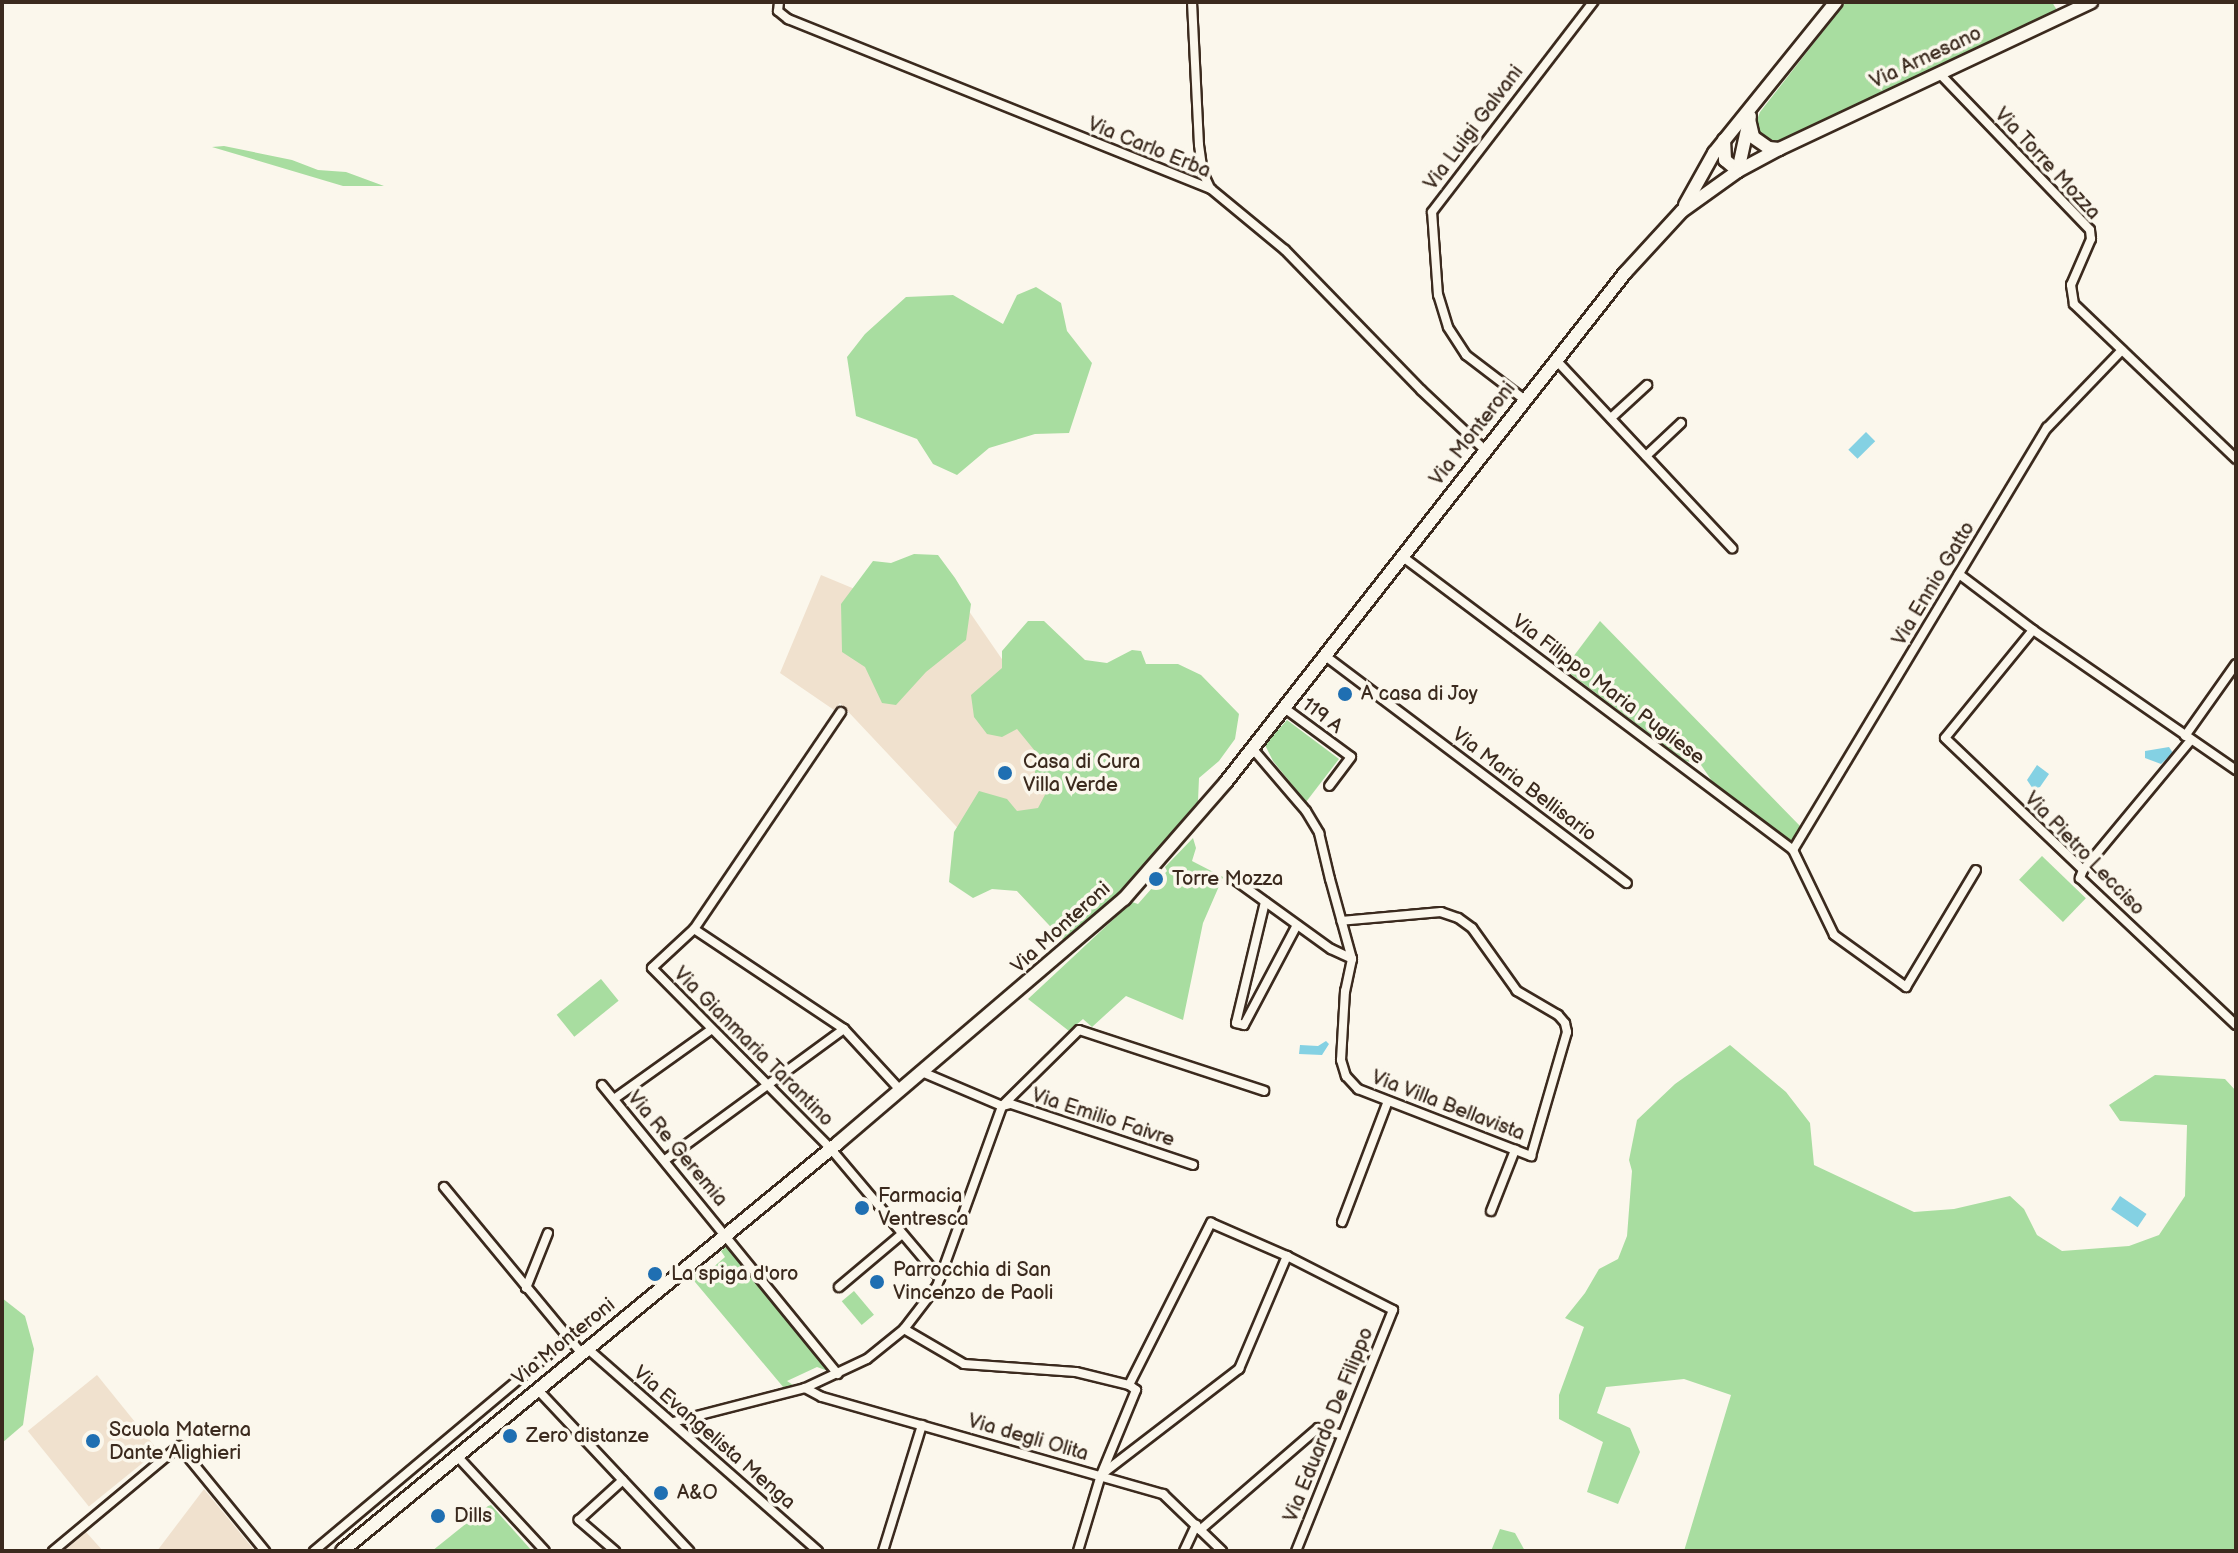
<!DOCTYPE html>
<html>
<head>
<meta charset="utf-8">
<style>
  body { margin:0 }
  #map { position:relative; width:2238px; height:1553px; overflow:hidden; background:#fbf7ec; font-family:"Balsamiq Sans",sans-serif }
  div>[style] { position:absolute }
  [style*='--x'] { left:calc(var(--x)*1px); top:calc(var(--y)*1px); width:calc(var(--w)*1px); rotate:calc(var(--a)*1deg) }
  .built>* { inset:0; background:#f0e1ce; transform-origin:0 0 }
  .green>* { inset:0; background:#a8dda0; transform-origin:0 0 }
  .water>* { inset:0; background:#84d1e3; transform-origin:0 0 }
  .roads { filter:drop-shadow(2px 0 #3b2a1e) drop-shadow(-2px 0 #3b2a1e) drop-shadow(0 2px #3b2a1e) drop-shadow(0 -2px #3b2a1e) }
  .minor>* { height:8px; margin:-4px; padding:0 4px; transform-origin:4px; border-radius:4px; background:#fbf7ec }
  .secondary>* { height:12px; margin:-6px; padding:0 6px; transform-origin:6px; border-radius:6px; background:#fbf7ec }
  .dots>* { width:22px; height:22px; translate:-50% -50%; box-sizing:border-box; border:4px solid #fbf7ec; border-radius:50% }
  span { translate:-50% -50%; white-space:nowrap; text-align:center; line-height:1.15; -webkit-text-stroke:7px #fbf7ec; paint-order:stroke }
  .street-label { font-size:20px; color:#3b2a1e }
  .poi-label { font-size:20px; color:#3b2a1e }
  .left { translate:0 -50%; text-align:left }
  .frame { position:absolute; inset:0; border:4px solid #3b2a1e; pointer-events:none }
</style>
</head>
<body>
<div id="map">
  <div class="built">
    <i style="clip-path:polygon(821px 575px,898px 607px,951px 585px,1006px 665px,1073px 733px,1065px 942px,840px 703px,834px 710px,780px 673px)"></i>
    <i style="left:97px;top:1375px;width:97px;height:89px;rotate:51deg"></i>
    <i style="clip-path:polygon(204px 1489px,255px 1551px,157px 1551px)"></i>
    <i style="clip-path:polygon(86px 1532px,103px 1551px,64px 1551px,72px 1544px)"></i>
  </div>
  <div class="green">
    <i style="clip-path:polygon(1846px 2px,2052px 2px,2058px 12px,1777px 144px,1760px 140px,1755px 125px,1760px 112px)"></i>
    <i style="clip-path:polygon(224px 146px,292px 160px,318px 170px,346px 172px,384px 186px,343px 186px,212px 147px)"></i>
    <i style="clip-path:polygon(1036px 287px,1061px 303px,1067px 331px,1092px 363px,1069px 433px,1035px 434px,989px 448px,957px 475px,933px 464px,917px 439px,856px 416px,847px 357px,865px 334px,906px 297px,953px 295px,1003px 324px,1017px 295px)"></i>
    <i style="clip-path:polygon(914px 554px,938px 555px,955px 578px,971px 604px,966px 640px,926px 672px,896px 705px,882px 703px,865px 667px,842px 652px,841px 604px,873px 561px,891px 563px)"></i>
    <i style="clip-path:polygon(1028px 621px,1044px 621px,1085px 660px,1107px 663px,1132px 650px,1141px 651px,1146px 664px,1178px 664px,1201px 675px,1239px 714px,1235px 739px,1219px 761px,1199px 778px,1198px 801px,1111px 903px,1065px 942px,1017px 891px,992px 889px,973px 898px,949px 882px,954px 832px,979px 791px,1007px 799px,1017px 811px,1038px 808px,1047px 791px,1035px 774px,1035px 751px,1017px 729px,1002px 737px,987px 734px,974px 717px,971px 695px,1002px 668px,1002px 651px)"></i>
    <i style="clip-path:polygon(1600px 621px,1801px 827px,1794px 840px,1786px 839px,1712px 781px,1701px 765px,1686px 761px,1564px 669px)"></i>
    <i style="clip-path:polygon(1287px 720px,1339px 759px,1306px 802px,1273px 761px,1265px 745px)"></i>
    <i style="clip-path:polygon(1193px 838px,1196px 848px,1192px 861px,1223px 877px,1203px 923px,1183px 1020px,1126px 996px,1092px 1027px,1083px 1019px,1069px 1031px,1028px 999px,1132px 902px,1138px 904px,1167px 871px,1165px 867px)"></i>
    <i style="left:2042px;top:856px;width:61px;height:33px;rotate:44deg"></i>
    <i style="left:601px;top:979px;width:28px;height:57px;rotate:51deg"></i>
    <i style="clip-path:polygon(1730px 1045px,1786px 1092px,1810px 1123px,1814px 1165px,1914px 1212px,1954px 1209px,2010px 1196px,2024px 1209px,2037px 1235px,2062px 1251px,2129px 1246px,2159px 1235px,2185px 1196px,2187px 1125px,2120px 1121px,2109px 1105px,2155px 1075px,2225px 1079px,2236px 1091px,2236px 1551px,1684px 1551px,1731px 1395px,1684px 1379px,1606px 1387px,1597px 1413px,1630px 1428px,1640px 1452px,1618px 1504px,1587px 1492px,1603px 1442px,1559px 1419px,1559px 1395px,1584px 1327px,1565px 1318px,1585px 1293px,1599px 1269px,1618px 1259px,1627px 1236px,1632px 1171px,1629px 1160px,1637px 1120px,1675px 1084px)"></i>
    <i style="clip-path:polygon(726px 1247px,729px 1248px,828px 1371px,817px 1367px,787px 1381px,793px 1385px,784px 1388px,690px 1276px,694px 1273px,702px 1277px,725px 1257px,721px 1251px)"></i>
    <i style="left:854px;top:1291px;width:31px;height:16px;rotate:50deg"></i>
    <i style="clip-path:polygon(2px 1298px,25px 1316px,34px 1349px,23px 1425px,2px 1443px)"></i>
    <i style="clip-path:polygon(491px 1505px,532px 1551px,432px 1551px,488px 1506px)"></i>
    <i style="clip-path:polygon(1500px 1529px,1515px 1533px,1525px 1551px,1491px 1551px)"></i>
  </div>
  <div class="water">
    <i style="left:1866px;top:432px;width:13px;height:25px;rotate:45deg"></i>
    <i style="clip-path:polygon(2169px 747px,2173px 753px,2161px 764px,2145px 758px,2145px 751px)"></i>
    <i style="clip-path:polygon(2037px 765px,2049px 774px,2040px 787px,2033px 789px,2027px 780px)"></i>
    <i style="clip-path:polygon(1326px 1041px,1329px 1044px,1322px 1055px,1299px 1054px,1300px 1045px,1318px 1046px)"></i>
    <i style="left:2120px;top:1196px;width:32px;height:16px;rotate:34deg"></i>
  </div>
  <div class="roads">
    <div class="minor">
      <i style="--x:779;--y:2;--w:9;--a:96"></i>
      <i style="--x:778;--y:11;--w:13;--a:39"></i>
      <i style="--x:788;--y:19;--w:456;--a:21.9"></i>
      <i style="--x:1211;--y:189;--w:96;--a:39.5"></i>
      <i style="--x:1285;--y:250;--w:195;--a:45.8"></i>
      <i style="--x:1421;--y:390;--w:89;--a:43.2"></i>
      <i style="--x:1192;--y:2;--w:143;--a:87.2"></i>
      <i style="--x:1199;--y:145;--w:28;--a:82"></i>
      <i style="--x:1203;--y:173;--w:17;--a:65"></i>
      <i style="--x:1940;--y:74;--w:216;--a:46.1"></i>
      <i style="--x:2090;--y:230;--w:9;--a:84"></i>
      <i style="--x:2091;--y:239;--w:50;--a:113.5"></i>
      <i style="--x:2071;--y:285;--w:19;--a:81"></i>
      <i style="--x:2074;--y:304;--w:224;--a:43.7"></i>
      <i style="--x:1556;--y:360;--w:258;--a:46.9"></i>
      <i style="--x:1525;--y:400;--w:74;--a:-142.7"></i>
      <i style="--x:1466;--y:355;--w:33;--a:-123"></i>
      <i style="--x:1448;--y:327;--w:34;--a:-107"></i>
      <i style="--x:1438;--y:295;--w:83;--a:-94.1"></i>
      <i style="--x:1432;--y:212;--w:265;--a:-52.5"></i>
      <i style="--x:1611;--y:418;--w:49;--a:-42.5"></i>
      <i style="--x:1646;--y:456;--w:48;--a:-43.3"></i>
      <i style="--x:1403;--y:557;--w:488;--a:36.9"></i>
      <i style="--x:1793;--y:850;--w:94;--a:64.2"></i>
      <i style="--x:1834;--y:935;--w:89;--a:35.8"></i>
      <i style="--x:1906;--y:987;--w:136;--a:-59.1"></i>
      <i style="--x:1959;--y:574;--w:93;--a:37.1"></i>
      <i style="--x:1324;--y:655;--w:379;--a:37"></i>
      <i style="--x:1283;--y:707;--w:84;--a:36.3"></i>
      <i style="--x:1351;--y:757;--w:36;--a:127"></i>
      <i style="--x:841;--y:712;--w:262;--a:124.1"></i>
      <i style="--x:694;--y:929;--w:57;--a:137.1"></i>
      <i style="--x:652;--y:968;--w:255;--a:45.3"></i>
      <i style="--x:831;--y:1149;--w:169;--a:49.8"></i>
      <i style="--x:2185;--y:736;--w:88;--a:-54.7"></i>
      <i style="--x:1252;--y:748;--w:83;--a:49.4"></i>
      <i style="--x:1306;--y:811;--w:26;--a:59"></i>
      <i style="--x:1319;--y:833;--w:47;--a:76.6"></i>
      <i style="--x:1330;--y:879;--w:83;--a:74.6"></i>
      <i style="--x:1352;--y:959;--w:33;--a:102"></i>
      <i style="--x:1345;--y:991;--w:69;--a:93.3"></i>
      <i style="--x:1341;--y:1060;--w:17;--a:73"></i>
      <i style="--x:1346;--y:1076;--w:18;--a:47"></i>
      <i style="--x:1358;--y:1089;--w:186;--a:21.2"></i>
      <i style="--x:1531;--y:1156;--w:129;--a:-73.8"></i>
      <i style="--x:1567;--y:1032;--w:9;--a:-103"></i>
      <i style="--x:1565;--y:1023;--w:11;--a:-131"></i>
      <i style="--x:1558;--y:1015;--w:48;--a:-149.7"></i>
      <i style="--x:1517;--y:991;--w:77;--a:-125.5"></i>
      <i style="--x:1472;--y:928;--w:17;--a:-144"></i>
      <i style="--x:1458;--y:918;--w:18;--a:-161"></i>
      <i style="--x:1441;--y:912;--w:100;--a:174.9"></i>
      <i style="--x:2236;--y:770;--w:247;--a:-145.4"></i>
      <i style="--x:2033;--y:630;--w:139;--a:129.2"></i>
      <i style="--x:1945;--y:738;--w:191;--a:43.7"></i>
      <i style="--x:2083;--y:870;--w:9;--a:111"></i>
      <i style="--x:2080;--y:878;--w:214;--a:43.3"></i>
      <i style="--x:1793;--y:850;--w:493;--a:-59"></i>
      <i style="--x:2047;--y:428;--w:108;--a:-46.1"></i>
      <i style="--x:2083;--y:870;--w:169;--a:-50.3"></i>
      <i style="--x:1231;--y:877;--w:123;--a:35.8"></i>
      <i style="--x:1331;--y:949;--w:23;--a:25"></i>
      <i style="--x:1265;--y:902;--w:124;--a:103.5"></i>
      <i style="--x:1236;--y:1023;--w:8;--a:14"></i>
      <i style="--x:1244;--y:1025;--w:113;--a:-62.1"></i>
      <i style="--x:694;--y:929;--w:180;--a:33.7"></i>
      <i style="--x:844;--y:1029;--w:84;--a:47.4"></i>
      <i style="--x:602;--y:1085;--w:373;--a:50.8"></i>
      <i style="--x:614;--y:1099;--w:120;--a:-35.5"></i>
      <i style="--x:1002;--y:1106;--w:108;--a:-44.6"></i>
      <i style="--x:1079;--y:1030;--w:195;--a:18.2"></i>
      <i style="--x:1002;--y:1106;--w:9;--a:-13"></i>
      <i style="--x:1011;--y:1104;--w:192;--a:18.5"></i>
      <i style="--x:665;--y:1160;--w:222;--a:-36.2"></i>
      <i style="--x:444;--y:1187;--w:217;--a:50.4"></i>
      <i style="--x:1491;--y:1211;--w:66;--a:-68.5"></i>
      <i style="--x:1342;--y:1222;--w:129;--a:-69.2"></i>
      <i style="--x:839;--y:1287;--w:82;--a:-40.1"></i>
      <i style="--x:526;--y:1288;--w:59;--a:-68.2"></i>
      <i style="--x:904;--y:1329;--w:69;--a:30.3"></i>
      <i style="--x:964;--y:1364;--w:112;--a:4.1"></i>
      <i style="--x:1076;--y:1372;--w:55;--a:13.8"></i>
      <i style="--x:588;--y:1349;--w:306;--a:41.3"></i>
      <i style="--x:805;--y:1388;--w:19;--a:28"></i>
      <i style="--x:822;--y:1397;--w:355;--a:15.9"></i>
      <i style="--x:1163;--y:1494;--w:82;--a:44"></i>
      <i style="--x:538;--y:1390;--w:221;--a:46.8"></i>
      <i style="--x:673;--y:1422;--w:136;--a:-14.4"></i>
      <i style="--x:805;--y:1388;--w:68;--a:-25.1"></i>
      <i style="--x:867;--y:1359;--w:48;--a:-39"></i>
      <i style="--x:904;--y:1329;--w:54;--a:-52.5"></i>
      <i style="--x:937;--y:1286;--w:191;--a:-70.1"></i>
      <i style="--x:1002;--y:1106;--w:87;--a:-157"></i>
      <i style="--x:457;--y:1456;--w:129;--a:47.2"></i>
      <i style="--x:1102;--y:1474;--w:173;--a:-37.5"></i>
      <i style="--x:1239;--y:1369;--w:123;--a:-67"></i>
      <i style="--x:1200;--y:1530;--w:156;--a:-40.8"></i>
      <i style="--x:1318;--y:1428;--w:25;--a:16"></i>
      <i style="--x:53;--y:1551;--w:164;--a:-39.8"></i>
      <i style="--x:179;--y:1446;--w:136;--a:50.7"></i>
      <i style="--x:314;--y:1551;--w:331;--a:-40"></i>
      <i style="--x:615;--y:1551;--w:48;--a:-139.3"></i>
      <i style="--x:579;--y:1520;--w:59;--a:-42.3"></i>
      <i style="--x:883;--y:1551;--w:132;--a:-72.8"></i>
      <i style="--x:1078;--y:1551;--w:79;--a:-73.2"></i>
      <i style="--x:1101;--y:1475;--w:92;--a:-67.6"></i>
      <i style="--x:1136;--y:1390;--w:9;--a:-144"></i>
      <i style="--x:1129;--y:1385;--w:182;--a:-63.2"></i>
      <i style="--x:1211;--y:1223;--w:83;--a:23.5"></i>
      <i style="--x:1287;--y:1256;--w:119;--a:27"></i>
      <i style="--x:1393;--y:1310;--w:260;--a:111.9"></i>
      <i style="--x:1184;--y:1551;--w:29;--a:-65"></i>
    </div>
    <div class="secondary">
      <i style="--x:1749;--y:119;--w:18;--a:77"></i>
      <i style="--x:1753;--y:137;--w:19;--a:35"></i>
      <i style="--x:1769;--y:148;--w:10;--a:6"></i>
      <i style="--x:1724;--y:140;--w:20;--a:87"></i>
      <i style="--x:1725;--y:160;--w:17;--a:40"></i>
      <i style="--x:1738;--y:171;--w:56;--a:-77.7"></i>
      <i style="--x:1685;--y:205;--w:60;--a:-60.9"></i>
      <i style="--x:1714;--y:153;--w:194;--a:-51.1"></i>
      <i style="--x:342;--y:1551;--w:642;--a:-39.44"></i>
      <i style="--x:838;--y:1143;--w:376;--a:-40.5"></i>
      <i style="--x:1124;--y:899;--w:155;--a:-48.9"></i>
      <i style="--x:1226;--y:782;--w:647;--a:-51.91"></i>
      <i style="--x:1625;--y:273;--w:84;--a:-47.4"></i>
      <i style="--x:1682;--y:211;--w:69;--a:-35.5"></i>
      <i style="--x:1738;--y:171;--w:47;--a:-28.2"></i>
      <i style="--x:1779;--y:149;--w:345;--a:-25.2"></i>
    </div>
  </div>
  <div class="dots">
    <i style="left:1345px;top:694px;background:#1f6fb2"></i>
    <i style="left:1005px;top:773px;background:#1f6fb2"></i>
    <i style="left:1156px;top:879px;background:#1f6fb2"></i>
    <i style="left:862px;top:1208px;background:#1f6fb2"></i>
    <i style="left:655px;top:1274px;background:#1f6fb2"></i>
    <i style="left:877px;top:1282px;background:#1f6fb2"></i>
    <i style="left:510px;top:1436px;background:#1f6fb2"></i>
    <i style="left:93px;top:1441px;background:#1f6fb2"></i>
    <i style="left:661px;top:1493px;background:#1f6fb2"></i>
    <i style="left:438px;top:1516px;background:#1f6fb2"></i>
  </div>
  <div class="street-label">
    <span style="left:1926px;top:58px;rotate:-25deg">Via Arnesano</span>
    <span style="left:1474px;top:128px;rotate:-53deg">Via Luigi Galvani</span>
    <span style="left:1149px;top:148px;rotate:22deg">Via Carlo Erba</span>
    <span style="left:2047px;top:164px;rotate:47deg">Via Torre Mozza</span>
    <span style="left:1473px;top:434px;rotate:-52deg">Via Monteroni</span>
    <span style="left:1934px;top:584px;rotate:-59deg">Via Ennio Gatto</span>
    <span style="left:1608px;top:690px;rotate:37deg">Via Filippo Maria Pugliese</span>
    <span style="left:1322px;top:716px;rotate:37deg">119 A</span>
    <span style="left:1524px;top:785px;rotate:37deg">Via Maria Bellisario</span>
    <span style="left:2084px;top:854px;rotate:46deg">Via Pietro Lecciso</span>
    <span style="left:1061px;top:928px;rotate:-42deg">Via Monteroni</span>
    <span style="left:753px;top:1047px;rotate:45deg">Via Gianmaria Tarantino</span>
    <span style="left:1448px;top:1106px;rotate:21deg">Via Villa Bellavista</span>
    <span style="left:1103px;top:1118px;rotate:18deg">Via Emilio Faivre</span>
    <span style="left:677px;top:1149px;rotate:50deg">Via Re Geremia</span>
    <span style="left:564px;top:1342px;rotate:-39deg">Via Monteroni</span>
    <span style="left:1329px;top:1425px;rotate:-68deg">Via Eduardo De Filippo</span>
    <span style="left:714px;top:1438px;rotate:41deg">Via Evangelista Menga</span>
    <span style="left:1028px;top:1438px;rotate:16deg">Via degli Olita</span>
  </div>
  <div class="poi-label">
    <span class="left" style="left:1361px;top:694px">A casa di Joy</span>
    <span class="left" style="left:1023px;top:774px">Casa di Cura<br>Villa Verde</span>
    <span class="left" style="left:1172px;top:879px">Torre Mozza</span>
    <span class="left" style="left:878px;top:1208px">Farmacia<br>Ventresca</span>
    <span class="left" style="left:893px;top:1282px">Parrocchia di San<br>Vincenzo de Paoli</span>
    <span class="left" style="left:671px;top:1274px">La spiga d'oro</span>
    <span class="left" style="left:109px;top:1442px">Scuola Materna<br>Dante Alighieri</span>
    <span class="left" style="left:526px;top:1436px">Zero distanze</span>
    <span class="left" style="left:677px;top:1493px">A&amp;O</span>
    <span class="left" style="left:454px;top:1516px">Dills</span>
  </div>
  <div class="frame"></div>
</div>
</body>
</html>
